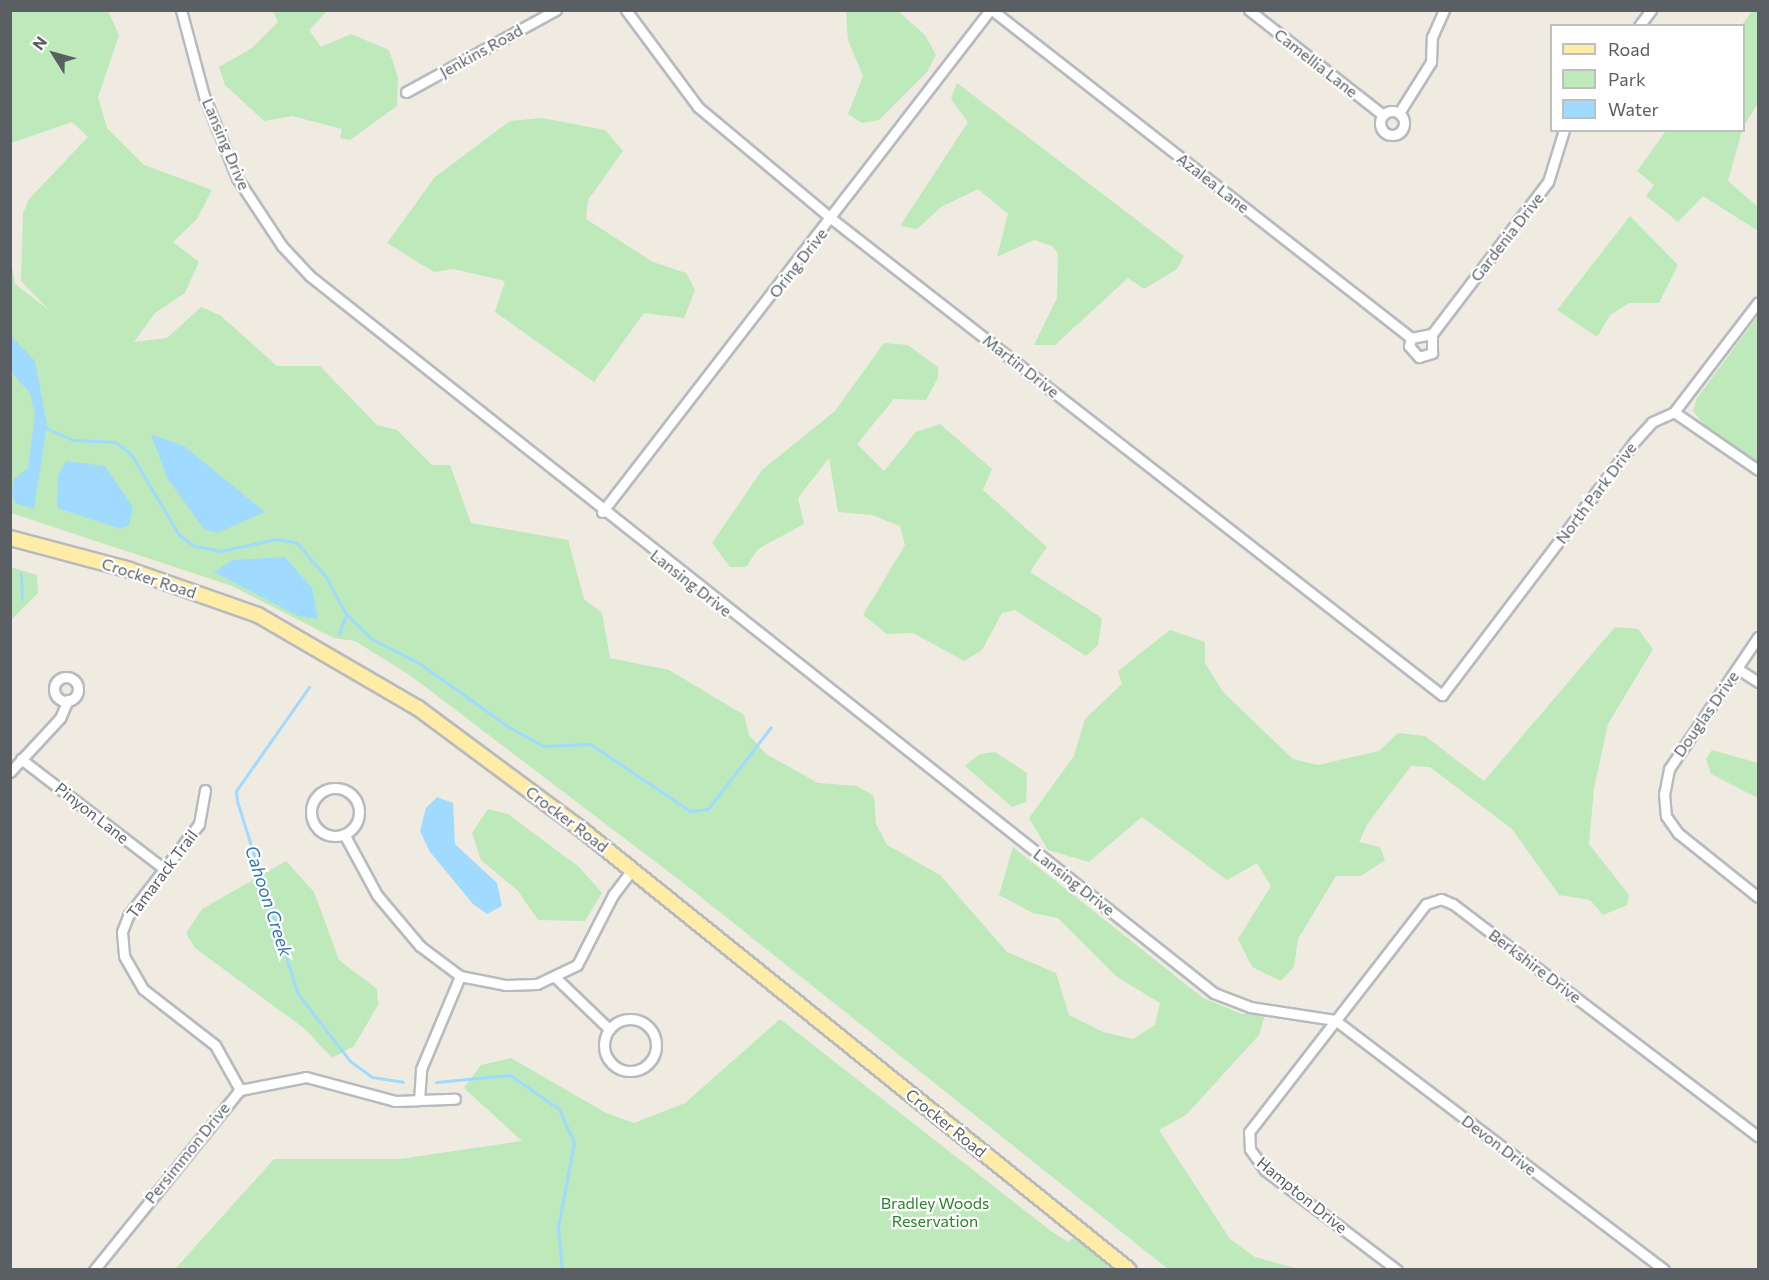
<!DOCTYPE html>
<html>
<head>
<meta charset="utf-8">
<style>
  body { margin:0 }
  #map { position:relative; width:1769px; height:1280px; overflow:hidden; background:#efebe1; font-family:Commissioner,sans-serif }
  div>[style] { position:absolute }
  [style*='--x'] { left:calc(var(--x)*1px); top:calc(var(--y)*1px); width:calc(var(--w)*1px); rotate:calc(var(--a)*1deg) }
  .green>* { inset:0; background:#bde9bb }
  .water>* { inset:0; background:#a1daff }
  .stream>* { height:3px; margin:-1.5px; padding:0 1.5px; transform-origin:1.5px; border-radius:1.5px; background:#a1daff }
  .roads { filter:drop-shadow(2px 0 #b7babf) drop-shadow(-2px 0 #b7babf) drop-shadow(0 2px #b7babf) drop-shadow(0 -2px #b7babf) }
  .minor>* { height:9px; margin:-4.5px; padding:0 4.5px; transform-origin:4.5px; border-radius:4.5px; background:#fff }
  .minor>.ring { margin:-4.5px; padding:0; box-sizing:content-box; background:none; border:9px solid #fff; border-radius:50% }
  .primary>* { height:14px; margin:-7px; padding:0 7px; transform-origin:7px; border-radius:7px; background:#ffeca6 }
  span { translate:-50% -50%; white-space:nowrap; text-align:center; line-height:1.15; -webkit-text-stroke:4.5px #fff; paint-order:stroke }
  .street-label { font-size:16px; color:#5a5f64 }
  .park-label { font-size:16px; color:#2a822a }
  .water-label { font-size:18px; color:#3076b2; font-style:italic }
  .frame { position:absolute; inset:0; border:12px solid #5a5f64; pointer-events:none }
  .legend { position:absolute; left:1550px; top:24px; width:195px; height:108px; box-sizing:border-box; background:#fff; border:2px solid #bdbfc1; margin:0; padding:8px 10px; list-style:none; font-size:18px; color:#5a5f64 }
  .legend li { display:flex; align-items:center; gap:12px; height:30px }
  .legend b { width:30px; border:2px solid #bdbfc1 }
  .north { position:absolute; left:24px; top:24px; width:60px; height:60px; -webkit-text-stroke:4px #fff; paint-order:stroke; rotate:307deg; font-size:16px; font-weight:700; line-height:24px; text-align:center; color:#5a5f64 }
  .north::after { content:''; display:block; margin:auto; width:21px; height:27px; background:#5a5f64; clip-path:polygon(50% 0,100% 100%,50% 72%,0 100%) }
</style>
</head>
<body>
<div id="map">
  <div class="green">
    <i style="clip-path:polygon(11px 11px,108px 11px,119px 35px,98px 97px,107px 128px,144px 165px,212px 190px,197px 219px,173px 242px,199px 262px,185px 293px,155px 313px,134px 342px,167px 338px,201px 307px,220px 315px,277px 366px,320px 366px,377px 425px,397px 430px,432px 465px,450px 465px,471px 523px,568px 540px,584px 599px,602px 613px,610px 658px,669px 670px,744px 715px,749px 735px,766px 754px,818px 783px,857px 786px,874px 796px,876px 824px,887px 845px,940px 875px,1007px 952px,1056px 973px,1069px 1015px,1103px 1032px,1133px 1039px,1155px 1025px,1160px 1003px,1117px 977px,1058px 918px,1033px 913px,999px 895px,1013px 847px,1203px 998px,1242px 1014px,1265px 1014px,1259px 1035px,1186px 1115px,1159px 1130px,1230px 1239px,1255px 1257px,1298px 1269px,1168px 1269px,682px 882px,411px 676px,355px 641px,334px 638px,232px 586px,11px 513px,10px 257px,15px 284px,49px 310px,21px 281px,23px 213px,29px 199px,88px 137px,72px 122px,11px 143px)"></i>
    <i style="clip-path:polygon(273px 11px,327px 11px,309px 30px,321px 47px,351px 34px,389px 50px,398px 77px,397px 106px,350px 140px,340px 138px,342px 129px,292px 116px,264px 121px,225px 85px,219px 67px,252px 48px,278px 22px)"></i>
    <i style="clip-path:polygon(846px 11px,898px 11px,925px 35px,936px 55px,927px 72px,879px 120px,862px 123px,848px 114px,863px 76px,848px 40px)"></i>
    <i style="clip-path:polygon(1752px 11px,1758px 11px,1758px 103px,1744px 126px,1742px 25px)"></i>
    <i style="clip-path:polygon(957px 83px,1184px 256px,1177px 269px,1144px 289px,1128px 278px,1055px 345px,1034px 345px,1057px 298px,1058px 253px,1052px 246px,1034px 240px,997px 257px,1008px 214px,978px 189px,941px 207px,917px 229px,900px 226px,968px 122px,951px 99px)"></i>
    <i style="clip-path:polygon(542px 118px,605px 130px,623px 151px,588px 200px,586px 219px,653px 262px,686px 273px,695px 290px,684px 318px,644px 313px,594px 382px,495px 312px,505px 281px,453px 269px,434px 272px,387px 243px,435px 177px,510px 121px)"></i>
    <i style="clip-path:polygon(1666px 131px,1742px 131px,1728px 181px,1758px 207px,1758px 231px,1703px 196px,1678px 222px,1646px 196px,1654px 185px,1637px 171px)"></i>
    <i style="clip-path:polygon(1630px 216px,1678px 265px,1659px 303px,1629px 303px,1610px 315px,1597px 337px,1557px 310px)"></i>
    <i style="clip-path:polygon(1758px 316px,1758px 462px,1708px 429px,1693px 411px,1697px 398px)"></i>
    <i style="clip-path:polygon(884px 343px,908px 345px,938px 367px,938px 378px,926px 400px,894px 399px,857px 444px,884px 471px,916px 432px,940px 424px,992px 469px,983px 490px,1047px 547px,1030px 572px,1102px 618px,1098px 645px,1086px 656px,1015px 610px,1002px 613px,982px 650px,964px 661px,913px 633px,887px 634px,863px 615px,905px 545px,900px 526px,872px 515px,838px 512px,829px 458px,798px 498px,804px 524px,758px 549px,746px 567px,730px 567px,712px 543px,762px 470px,835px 411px)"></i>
    <i style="clip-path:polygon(11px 567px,37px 575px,38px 593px,11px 620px)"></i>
    <i style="clip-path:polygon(1615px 627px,1638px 629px,1653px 649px,1608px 724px,1594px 788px,1589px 844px,1629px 895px,1627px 905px,1603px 915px,1590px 900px,1559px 895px,1512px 829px,1430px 767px,1411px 766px,1368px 823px,1359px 842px,1380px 847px,1385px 860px,1361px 876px,1336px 876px,1298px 939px,1294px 967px,1281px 981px,1252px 967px,1238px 939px,1271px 886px,1257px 863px,1227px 880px,1142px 817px,1089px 862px,1048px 850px,1029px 818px,1074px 756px,1085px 719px,1122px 684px,1118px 671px,1170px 630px,1205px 642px,1205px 663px,1223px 692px,1293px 759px,1318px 765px,1379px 751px,1398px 733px,1425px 736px,1484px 781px)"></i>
    <i style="clip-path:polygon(1712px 750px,1758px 763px,1758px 798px,1711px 774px,1706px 759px)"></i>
    <i style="clip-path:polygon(995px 752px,1027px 773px,1026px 802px,1012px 807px,965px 766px,980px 754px)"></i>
    <i style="clip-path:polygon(488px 809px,508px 814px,579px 867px,602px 893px,585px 921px,538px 920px,518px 891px,481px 860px,472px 833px)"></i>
    <i style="clip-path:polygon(286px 861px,314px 892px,339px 960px,377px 989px,378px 1005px,354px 1046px,332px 1058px,305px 1029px,195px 948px,186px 933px,202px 909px)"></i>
    <i style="clip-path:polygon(780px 1019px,1051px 1231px,1068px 1242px,1073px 1237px,1113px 1269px,175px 1269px,274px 1159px,400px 1159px,522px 1141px,464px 1088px,481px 1065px,511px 1058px,606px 1113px,634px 1123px,685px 1103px)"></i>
  </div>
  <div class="water">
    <i style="clip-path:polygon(11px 336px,35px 361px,47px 424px,34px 509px,15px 503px,12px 494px,14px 479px,28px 468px,35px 415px,30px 393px,11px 372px)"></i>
    <i style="clip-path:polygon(151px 434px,184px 446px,265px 512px,217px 533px,204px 529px,167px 478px)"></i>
    <i style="clip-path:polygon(66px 461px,105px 466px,133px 507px,129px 525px,121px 529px,57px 508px,58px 475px)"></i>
    <i style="clip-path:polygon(285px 557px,312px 588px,318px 619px,298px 616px,214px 572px,233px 560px)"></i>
    <i style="clip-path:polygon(437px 797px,453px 803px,455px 844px,497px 883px,502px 906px,487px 914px,473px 904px,430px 852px,420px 831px,426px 808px)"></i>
  </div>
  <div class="stream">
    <i style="--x:44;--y:427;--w:32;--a:24"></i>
    <i style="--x:73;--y:440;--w:42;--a:2.7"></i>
    <i style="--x:115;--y:442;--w:20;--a:37"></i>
    <i style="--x:131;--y:454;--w:94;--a:59.3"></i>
    <i style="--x:179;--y:535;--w:19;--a:35"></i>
    <i style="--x:195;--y:546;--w:25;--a:11"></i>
    <i style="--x:220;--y:551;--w:58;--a:-11.9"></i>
    <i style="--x:277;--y:539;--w:20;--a:11"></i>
    <i style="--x:297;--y:543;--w:45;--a:49.5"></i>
    <i style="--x:326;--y:577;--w:42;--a:61.6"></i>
    <i style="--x:346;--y:614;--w:21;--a:109"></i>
    <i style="--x:21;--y:574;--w:25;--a:88"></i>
    <i style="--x:346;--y:614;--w:36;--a:44"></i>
    <i style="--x:372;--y:639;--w:53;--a:27.1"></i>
    <i style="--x:419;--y:663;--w:110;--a:35.4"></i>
    <i style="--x:509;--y:727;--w:39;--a:29"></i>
    <i style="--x:543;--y:746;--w:47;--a:-2.4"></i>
    <i style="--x:590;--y:744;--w:120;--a:33.8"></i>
    <i style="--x:690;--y:811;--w:18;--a:-6"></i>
    <i style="--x:708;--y:809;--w:103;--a:-52.5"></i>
    <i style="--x:309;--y:687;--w:127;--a:125.1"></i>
    <i style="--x:236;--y:791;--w:10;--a:84"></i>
    <i style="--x:237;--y:801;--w:202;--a:72.5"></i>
    <i style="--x:298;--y:994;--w:85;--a:52.2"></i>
    <i style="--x:350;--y:1061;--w:27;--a:36"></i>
    <i style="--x:372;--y:1077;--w:31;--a:9"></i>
    <i style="--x:436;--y:1082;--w:74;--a:-5.4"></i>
    <i style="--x:510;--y:1075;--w:60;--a:34.8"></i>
    <i style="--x:559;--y:1109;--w:37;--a:66"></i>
    <i style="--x:574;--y:1143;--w:86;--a:100.8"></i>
    <i style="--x:558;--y:1227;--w:43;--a:84.7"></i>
  </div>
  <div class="roads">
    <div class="minor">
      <i style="--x:181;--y:10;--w:89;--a:75"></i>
      <i style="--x:204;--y:96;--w:88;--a:68.1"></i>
      <i style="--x:237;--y:178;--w:82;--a:56.5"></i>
      <i style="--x:282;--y:246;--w:41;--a:47"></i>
      <i style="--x:310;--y:276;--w:1154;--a:38.42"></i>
      <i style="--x:1214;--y:993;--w:39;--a:21"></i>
      <i style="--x:1250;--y:1007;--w:86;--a:8.7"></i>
      <i style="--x:1335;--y:1020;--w:413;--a:37.2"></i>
      <i style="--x:626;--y:10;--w:121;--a:53.4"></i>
      <i style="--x:698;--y:107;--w:175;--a:39.9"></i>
      <i style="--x:832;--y:219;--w:774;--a:37.97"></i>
      <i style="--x:1442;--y:695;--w:319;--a:-52.8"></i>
      <i style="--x:1635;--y:441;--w:25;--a:-48"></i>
      <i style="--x:1652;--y:422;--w:24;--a:-24"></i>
      <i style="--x:1674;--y:412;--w:138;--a:-52.6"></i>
      <i style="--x:992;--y:10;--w:532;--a:38.05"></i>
      <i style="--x:1411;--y:338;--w:8;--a:104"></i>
      <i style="--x:1409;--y:346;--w:15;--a:48"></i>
      <i style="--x:1419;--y:357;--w:14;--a:-17"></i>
      <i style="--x:1432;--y:353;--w:19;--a:-90"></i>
      <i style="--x:1432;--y:334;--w:191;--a:-52.7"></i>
      <i style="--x:1548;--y:182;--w:54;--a:-72.9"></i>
      <i style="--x:1249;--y:10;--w:170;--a:38.1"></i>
      <i style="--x:1639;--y:26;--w:20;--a:-53"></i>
      <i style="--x:406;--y:92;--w:171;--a:-28.7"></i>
      <i class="ring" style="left:1380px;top:111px;width:15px;height:15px"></i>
      <i style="--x:1399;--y:113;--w:60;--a:-57.9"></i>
      <i style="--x:1431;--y:62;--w:25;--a:-88"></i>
      <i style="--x:1432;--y:37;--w:30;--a:-66"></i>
      <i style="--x:1411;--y:338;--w:21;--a:-11"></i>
      <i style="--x:1674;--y:412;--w:102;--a:34.6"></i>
      <i style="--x:602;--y:512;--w:634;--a:-52.3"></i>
      <i style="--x:1758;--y:637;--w:159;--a:124"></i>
      <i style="--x:1669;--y:769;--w:25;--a:101"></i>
      <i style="--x:1664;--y:794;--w:22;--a:85"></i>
      <i style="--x:1666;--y:816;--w:21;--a:55"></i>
      <i style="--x:1678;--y:833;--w:102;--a:38.7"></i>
      <i style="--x:1738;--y:669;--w:24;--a:33"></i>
      <i class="ring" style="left:54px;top:677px;width:15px;height:15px"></i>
      <i style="--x:21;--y:759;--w:179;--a:37.5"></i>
      <i style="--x:10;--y:772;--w:74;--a:-47.2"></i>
      <i style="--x:60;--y:718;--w:20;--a:-66"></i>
      <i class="ring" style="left:311px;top:788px;width:39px;height:39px"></i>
      <i style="--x:205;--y:790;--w:35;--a:100"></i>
      <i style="--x:199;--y:824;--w:116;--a:127.7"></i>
      <i style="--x:128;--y:916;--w:17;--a:111"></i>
      <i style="--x:122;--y:932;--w:24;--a:85"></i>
      <i style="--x:124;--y:956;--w:38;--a:60"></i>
      <i style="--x:143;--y:989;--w:91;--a:37.9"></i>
      <i style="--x:215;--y:1045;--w:51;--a:60.9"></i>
      <i style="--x:344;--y:834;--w:69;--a:61.6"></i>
      <i style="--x:377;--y:895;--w:67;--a:49.9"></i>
      <i style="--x:420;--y:946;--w:50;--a:36.9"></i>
      <i style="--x:460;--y:976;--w:47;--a:11.1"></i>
      <i style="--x:506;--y:985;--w:31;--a:-2"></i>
      <i style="--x:537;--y:984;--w:44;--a:-25.4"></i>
      <i style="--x:577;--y:965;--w:79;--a:-62.8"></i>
      <i style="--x:613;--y:895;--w:31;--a:-53"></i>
      <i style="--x:556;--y:978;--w:74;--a:43.9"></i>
      <i class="ring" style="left:604px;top:1019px;width:43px;height:43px"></i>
      <i style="--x:419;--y:1100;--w:36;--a:-2"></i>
      <i style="--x:94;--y:1270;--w:232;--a:-51"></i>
      <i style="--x:240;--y:1090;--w:67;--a:-11.1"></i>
      <i style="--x:306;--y:1077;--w:92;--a:15.1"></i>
      <i style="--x:395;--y:1101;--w:24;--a:-2"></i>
      <i style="--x:419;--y:1100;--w:31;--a:-86"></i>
      <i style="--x:421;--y:1069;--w:101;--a:-67.2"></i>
      <i style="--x:1397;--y:1270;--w:166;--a:-142.9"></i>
      <i style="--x:1265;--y:1170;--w:26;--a:-126"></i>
      <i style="--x:1250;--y:1149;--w:17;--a:-93"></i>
      <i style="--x:1249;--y:1132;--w:289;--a:-52.2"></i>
      <i style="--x:1426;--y:904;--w:16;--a:-18"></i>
      <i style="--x:1441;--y:899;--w:13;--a:23"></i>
      <i style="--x:1453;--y:904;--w:383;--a:37.3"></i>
    </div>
    <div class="primary">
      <i style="--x:10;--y:538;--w:124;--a:14.9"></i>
      <i style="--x:130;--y:570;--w:136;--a:19.4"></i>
      <i style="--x:258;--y:615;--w:185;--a:30.2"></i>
      <i style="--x:418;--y:708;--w:203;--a:36.6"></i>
      <i style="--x:581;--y:829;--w:703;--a:38.83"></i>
    </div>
  </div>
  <div class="street-label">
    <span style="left:481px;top:51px;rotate:-29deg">Jenkins Road</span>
    <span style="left:1316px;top:63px;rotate:38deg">Camellia Lane</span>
    <span style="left:226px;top:144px;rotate:67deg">Lansing Drive</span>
    <span style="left:1213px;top:183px;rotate:38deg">Azalea Lane</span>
    <span style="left:1507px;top:237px;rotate:-52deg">Gardenia Drive</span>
    <span style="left:798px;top:263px;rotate:-52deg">Oring Drive</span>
    <span style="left:1021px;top:366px;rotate:38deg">Martin Drive</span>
    <span style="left:1596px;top:493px;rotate:-53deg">North Park Drive</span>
    <span style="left:149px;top:578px;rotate:18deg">Crocker Road</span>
    <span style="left:691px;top:583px;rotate:38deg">Lansing Drive</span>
    <span style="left:1706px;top:714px;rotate:-55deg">Douglas Drive</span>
    <span style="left:92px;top:813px;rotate:38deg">Pinyon Lane</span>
    <span style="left:567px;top:819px;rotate:37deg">Crocker Road</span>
    <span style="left:162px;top:874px;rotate:-53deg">Tamarack Trail</span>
    <span style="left:1074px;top:882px;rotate:38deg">Lansing Drive</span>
    <span style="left:1535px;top:966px;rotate:37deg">Berkshire Drive</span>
    <span style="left:946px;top:1123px;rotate:39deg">Crocker Road</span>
    <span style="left:1499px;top:1145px;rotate:37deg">Devon Drive</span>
    <span style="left:187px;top:1153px;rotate:-51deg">Persimmon Drive</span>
    <span style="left:1302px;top:1195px;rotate:39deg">Hampton Drive</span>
  </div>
  <div class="park-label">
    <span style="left:935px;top:1212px">Bradley Woods<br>Reservation</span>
  </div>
  <div class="water-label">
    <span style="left:269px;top:901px;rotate:72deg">Cahoon Creek</span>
  </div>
  <div class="frame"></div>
  <ul class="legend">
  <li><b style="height:8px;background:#ffeca6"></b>Road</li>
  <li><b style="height:16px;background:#bde9bb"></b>Park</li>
  <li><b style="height:16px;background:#a1daff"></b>Water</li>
  </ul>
  <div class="north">N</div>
</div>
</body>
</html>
